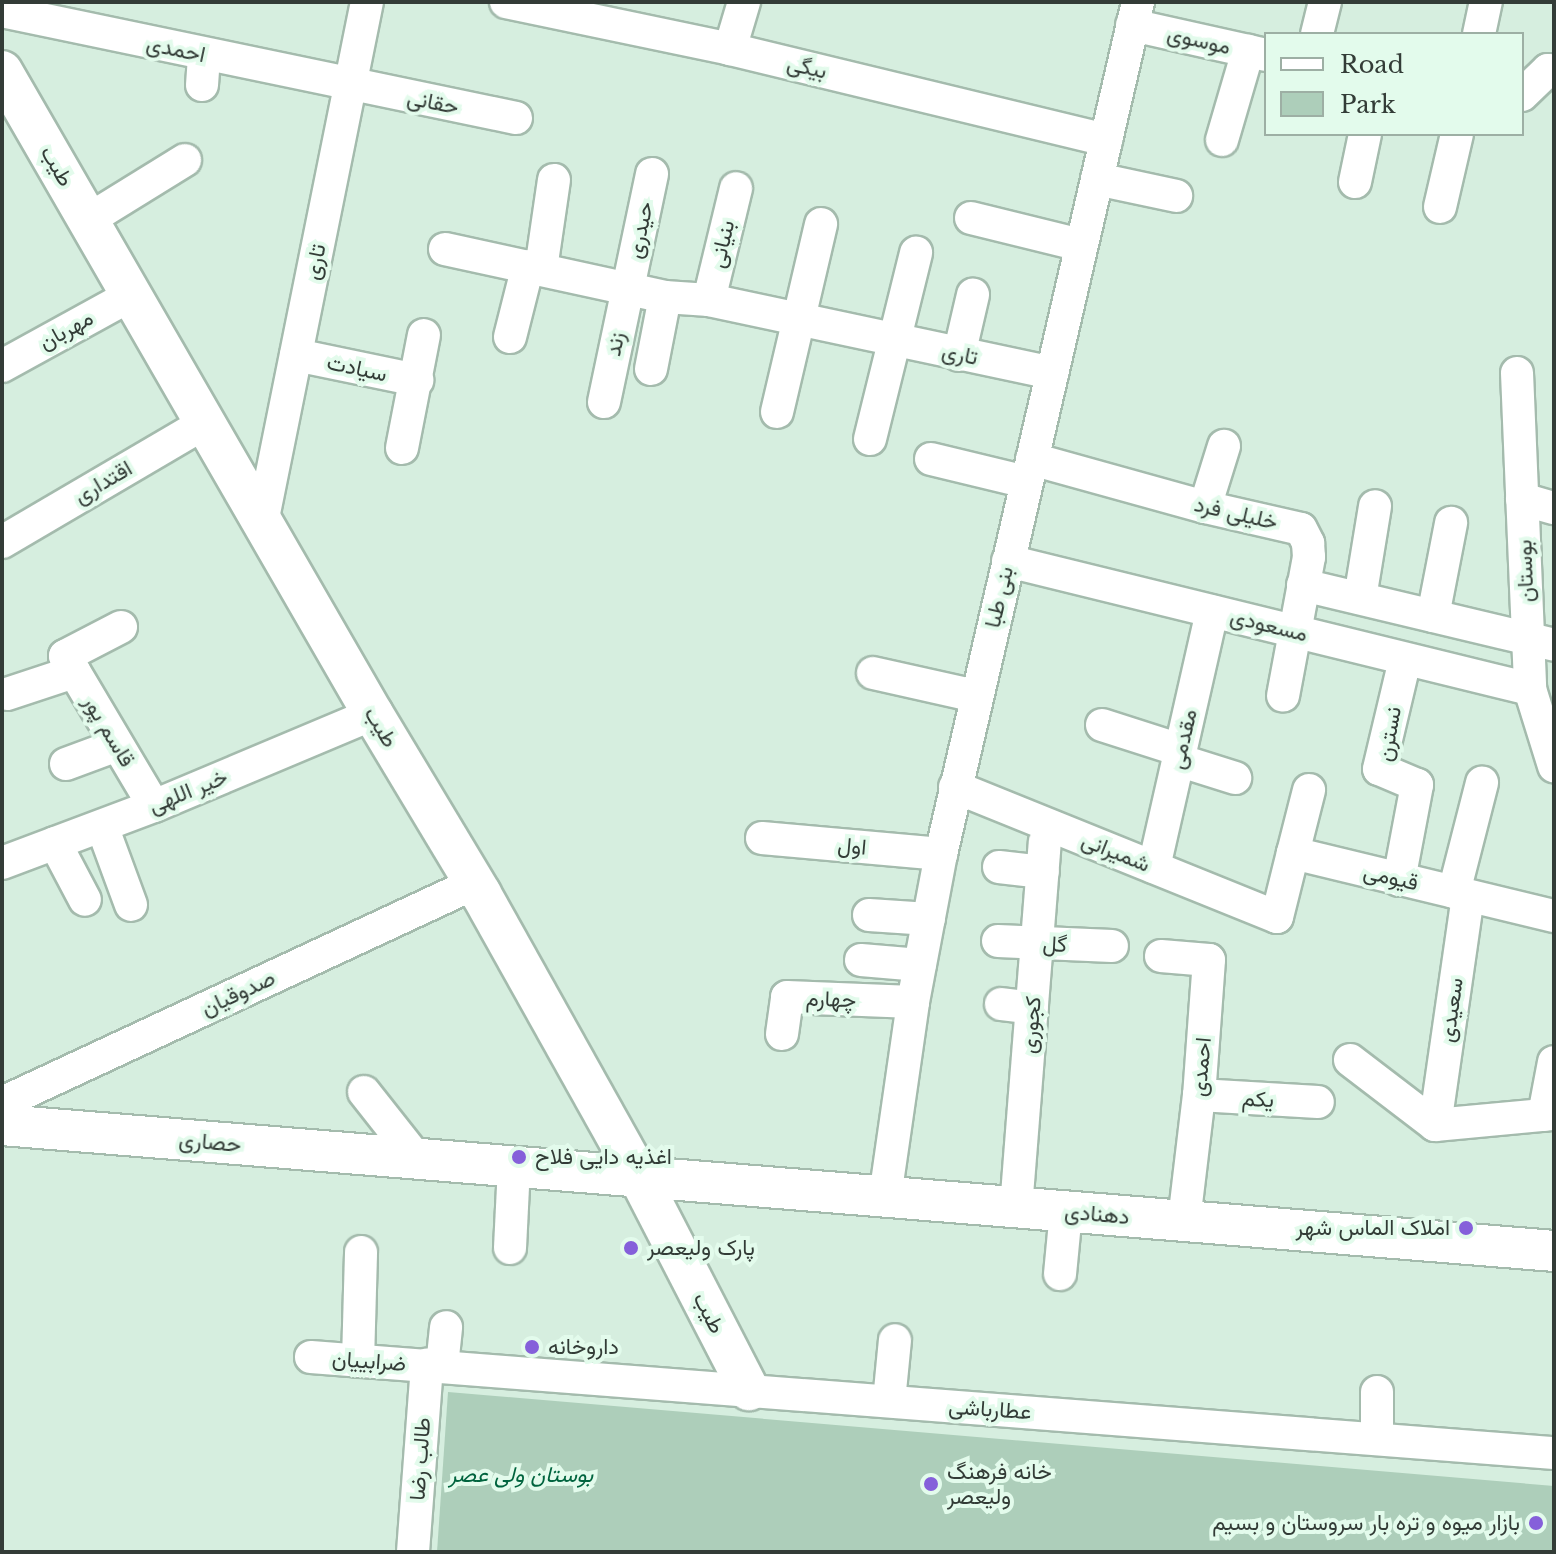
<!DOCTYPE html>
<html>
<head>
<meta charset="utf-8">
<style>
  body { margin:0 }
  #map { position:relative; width:1556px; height:1554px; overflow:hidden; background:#d6eedf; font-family:"Libre Baskerville",Vazirmatn,serif }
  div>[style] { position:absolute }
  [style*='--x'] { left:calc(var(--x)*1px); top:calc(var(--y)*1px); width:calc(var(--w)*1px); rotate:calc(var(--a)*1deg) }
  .green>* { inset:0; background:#adceba }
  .roads { filter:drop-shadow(2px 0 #a4bbad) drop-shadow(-2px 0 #a4bbad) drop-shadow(0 2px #a4bbad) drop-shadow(0 -2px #a4bbad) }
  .minor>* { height:32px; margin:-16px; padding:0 16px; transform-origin:16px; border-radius:16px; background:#fff }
  .major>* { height:40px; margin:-20px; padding:0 20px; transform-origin:20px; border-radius:20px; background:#fff }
  .dots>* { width:22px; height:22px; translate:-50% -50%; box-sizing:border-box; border:4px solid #e3fbec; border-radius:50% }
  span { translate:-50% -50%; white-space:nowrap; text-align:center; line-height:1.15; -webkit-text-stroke:8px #e3fbec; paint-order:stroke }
  .street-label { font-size:22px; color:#333c37 }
  .poi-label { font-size:22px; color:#333c37 }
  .left { translate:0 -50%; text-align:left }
  .right { translate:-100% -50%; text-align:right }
  .park-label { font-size:22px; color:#00643e; font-style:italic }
  .frame { position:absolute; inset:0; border:4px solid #333c37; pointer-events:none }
  .legend { position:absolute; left:1264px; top:32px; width:260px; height:104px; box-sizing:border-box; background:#e3fbec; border:2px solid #9dafa4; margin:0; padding:10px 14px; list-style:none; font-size:24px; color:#333c37 }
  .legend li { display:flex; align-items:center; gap:16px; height:40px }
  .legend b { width:40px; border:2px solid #9dafa4 }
</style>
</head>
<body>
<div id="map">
  <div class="green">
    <i style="clip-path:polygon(448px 1392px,1554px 1486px,1554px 1552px,437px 1552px)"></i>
  </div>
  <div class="roads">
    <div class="minor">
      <i style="--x:506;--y:2;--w:229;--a:11.8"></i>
      <i style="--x:730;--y:49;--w:387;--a:13.6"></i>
      <i style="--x:2;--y:11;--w:525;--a:11.76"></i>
      <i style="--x:1132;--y:25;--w:137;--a:12.6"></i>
      <i style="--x:1317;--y:34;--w:33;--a:-76"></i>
      <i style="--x:1479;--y:34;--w:33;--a:-78"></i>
      <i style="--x:730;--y:49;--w:49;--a:-73.4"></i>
      <i style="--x:202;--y:85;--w:30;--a:-86"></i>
      <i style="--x:1522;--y:95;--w:36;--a:-44"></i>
      <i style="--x:1548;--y:70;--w:6;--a:9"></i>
      <i style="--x:1222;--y:140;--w:93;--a:-73.7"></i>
      <i style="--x:1097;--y:179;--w:81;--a:12.1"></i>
      <i style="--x:1355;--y:182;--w:49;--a:-78.2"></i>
      <i style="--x:1440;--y:207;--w:75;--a:-76.9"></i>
      <i style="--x:971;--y:218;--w:113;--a:13.8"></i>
      <i style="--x:88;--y:220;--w:114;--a:-31.7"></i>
      <i style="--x:445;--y:249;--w:225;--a:12.3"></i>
      <i style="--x:665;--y:297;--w:44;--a:3.9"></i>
      <i style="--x:709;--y:300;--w:351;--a:12"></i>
      <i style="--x:541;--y:269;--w:90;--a:-81.7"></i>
      <i style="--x:709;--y:300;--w:115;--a:-76.4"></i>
      <i style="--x:510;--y:337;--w:73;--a:-75.8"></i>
      <i style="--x:296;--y:355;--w:124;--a:11.7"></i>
      <i style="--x:959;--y:355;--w:62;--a:-76.9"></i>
      <i style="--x:2;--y:366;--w:147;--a:-28.8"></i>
      <i style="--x:651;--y:369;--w:73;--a:-79"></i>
      <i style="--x:1517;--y:373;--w:316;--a:87.6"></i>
      <i style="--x:1530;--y:689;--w:81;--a:72.7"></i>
      <i style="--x:604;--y:402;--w:233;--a:-78.1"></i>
      <i style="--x:777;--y:412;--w:193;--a:-76.8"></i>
      <i style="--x:870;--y:439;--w:192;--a:-76.1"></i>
      <i style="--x:402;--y:448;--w:115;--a:-79"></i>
      <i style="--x:931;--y:459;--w:98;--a:13.6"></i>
      <i style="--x:1032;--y:459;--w:180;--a:15.5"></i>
      <i style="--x:1205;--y:507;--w:98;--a:12.9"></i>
      <i style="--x:1301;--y:529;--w:16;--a:63"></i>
      <i style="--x:1308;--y:543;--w:14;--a:86"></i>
      <i style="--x:1309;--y:557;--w:141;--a:100.6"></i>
      <i style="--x:1522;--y:499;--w:33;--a:16"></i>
      <i style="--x:1205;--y:507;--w:64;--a:-72.7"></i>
      <i style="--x:262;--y:523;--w:531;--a:-78.61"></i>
      <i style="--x:2;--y:542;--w:235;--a:-30.4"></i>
      <i style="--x:1008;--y:561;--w:537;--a:13.78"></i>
      <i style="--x:1303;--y:585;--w:258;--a:13.4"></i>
      <i style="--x:1360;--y:598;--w:93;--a:-80.7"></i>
      <i style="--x:1433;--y:616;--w:95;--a:-79"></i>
      <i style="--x:121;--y:627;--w:63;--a:152.6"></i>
      <i style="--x:65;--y:656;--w:174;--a:59.3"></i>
      <i style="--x:873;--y:673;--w:106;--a:12.6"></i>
      <i style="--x:7;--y:694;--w:71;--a:-18.2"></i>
      <i style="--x:1102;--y:725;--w:82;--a:17.8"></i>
      <i style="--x:1178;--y:760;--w:60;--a:17.5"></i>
      <i style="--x:66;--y:764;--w:54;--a:-20.4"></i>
      <i style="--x:955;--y:787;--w:347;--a:22"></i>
      <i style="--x:1277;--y:917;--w:66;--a:-76"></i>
      <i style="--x:1293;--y:853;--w:268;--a:13.6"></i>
      <i style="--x:102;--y:826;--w:84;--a:69.8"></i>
      <i style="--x:762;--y:838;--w:180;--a:5.1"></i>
      <i style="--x:55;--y:843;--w:64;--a:62.2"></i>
      <i style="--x:1293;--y:853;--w:65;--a:-75.7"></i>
      <i style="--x:2;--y:863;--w:162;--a:-20.6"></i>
      <i style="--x:154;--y:806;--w:238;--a:-22.8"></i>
      <i style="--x:999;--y:867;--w:44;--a:6.5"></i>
      <i style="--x:1154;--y:867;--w:262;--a:-77.2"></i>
      <i style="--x:1399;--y:880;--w:97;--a:-79.3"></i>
      <i style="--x:1417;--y:785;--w:41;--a:-157.2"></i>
      <i style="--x:1379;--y:769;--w:112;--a:-76.6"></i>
      <i style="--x:1454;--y:892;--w:113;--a:-75.6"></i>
      <i style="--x:869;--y:915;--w:60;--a:3.8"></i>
      <i style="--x:998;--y:941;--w:114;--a:2.5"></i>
      <i style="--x:1161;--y:956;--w:48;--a:4.8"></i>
      <i style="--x:1209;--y:960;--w:135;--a:94.2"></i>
      <i style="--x:1199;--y:1095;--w:127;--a:96.8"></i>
      <i style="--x:861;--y:960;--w:59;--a:4.8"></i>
      <i style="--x:1001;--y:1004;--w:31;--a:7"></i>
      <i style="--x:782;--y:1034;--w:37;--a:-82"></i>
      <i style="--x:787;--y:997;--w:126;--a:2.3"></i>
      <i style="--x:1350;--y:1060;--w:107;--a:37.4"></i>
      <i style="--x:1435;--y:1125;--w:120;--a:-5.3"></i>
      <i style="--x:364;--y:1092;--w:85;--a:51.7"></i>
      <i style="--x:1199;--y:1095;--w:119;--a:3.4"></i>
      <i style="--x:2;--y:1103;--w:522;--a:-24.94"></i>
      <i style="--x:1544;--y:1115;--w:54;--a:-79.3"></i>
      <i style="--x:1435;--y:1125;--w:231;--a:-81.8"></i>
      <i style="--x:885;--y:1197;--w:197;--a:-81.8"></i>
      <i style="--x:913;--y:1002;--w:151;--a:-79.3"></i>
      <i style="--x:941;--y:854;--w:874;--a:-76.98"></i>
      <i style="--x:1016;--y:1208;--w:367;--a:-85.5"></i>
      <i style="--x:510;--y:1248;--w:81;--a:-87.2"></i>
      <i style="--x:1060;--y:1274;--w:62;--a:-84.5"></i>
      <i style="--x:311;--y:1357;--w:1247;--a:4.42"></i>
      <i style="--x:358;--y:1361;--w:109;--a:-88.4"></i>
      <i style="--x:442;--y:1366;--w:39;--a:-84"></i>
      <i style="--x:889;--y:1401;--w:61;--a:-84.4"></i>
      <i style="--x:1377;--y:1439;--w:47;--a:-90"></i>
      <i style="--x:413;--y:1552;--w:188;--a:-85.7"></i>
    </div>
    <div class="major">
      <i style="--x:2;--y:71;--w:742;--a:60.02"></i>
      <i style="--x:373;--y:714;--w:210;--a:59"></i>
      <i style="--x:481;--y:894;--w:324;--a:60.8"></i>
      <i style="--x:639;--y:1177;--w:240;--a:62.7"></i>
      <i style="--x:2;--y:1125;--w:1557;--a:4.64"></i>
    </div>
  </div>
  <div class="dots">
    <i style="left:519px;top:1157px;background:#8560da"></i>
    <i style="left:1466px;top:1228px;background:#8560da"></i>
    <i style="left:631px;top:1248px;background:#8560da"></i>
    <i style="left:532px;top:1347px;background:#8560da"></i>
    <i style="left:931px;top:1484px;background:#8560da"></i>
    <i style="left:1536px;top:1523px;background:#8560da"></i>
  </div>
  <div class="street-label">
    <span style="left:1199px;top:40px;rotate:13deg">موسوی</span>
    <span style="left:176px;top:49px;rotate:12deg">احمدی</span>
    <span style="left:807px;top:67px;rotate:13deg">بیگی</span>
    <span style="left:433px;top:102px;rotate:11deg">حقانی</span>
    <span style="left:57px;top:166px;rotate:60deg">طیب</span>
    <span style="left:640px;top:230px;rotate:-78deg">حیدری</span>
    <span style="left:722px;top:244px;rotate:-77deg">بنیانی</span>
    <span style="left:315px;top:262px;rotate:-79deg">تاری</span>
    <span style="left:66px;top:330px;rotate:-29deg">مهربان</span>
    <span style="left:615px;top:344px;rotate:-78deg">زند</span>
    <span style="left:960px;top:354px;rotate:12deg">تاری</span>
    <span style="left:357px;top:368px;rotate:12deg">سیادت</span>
    <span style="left:103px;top:482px;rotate:-30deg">اقتداری</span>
    <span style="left:1236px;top:513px;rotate:13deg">خلیلی فرد</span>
    <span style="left:1525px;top:571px;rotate:-92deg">بوستان</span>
    <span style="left:999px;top:597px;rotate:-77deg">بنی طبا</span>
    <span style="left:1269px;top:625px;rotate:14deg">مسعودی</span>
    <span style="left:381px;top:727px;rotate:59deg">طیب</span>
    <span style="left:109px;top:731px;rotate:59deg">قاسم پور</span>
    <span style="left:1389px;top:734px;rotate:-80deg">نسترن</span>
    <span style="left:1183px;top:739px;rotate:-77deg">مقدمی</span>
    <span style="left:188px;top:791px;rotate:-22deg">خیر اللهی</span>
    <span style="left:852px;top:846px;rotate:5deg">اول</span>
    <span style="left:1116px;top:852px;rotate:22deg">شمیرانی</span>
    <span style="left:1391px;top:877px;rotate:13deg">قیومی</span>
    <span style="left:1055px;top:944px;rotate:3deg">گل</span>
    <span style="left:238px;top:993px;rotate:-25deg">صدوقیان</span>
    <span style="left:831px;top:999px;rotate:2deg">چهارم</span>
    <span style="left:1451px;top:1010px;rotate:-82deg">سعیدی</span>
    <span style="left:1031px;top:1025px;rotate:-85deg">کجوری</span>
    <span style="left:1201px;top:1067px;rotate:-85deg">احمدی</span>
    <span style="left:1258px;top:1099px;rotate:3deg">یکم</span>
    <span style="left:210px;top:1142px;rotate:5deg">حصاری</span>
    <span style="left:1097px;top:1214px;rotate:5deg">دهنادی</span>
    <span style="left:709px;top:1313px;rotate:63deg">طیب</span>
    <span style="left:369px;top:1361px;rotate:4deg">ضرابییان</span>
    <span style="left:990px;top:1409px;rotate:4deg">عطارباشی</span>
    <span style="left:420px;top:1459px;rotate:-86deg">طالب رضا</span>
  </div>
  <div class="poi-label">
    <span class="left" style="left:535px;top:1157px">اغذیه دایی فلاح</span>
    <span class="right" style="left:1450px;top:1228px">املاک الماس شهر</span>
    <span class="left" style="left:647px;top:1248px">پارک ولیعصر</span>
    <span class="left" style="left:548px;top:1347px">داروخانه</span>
    <span class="left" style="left:947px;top:1484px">خانه فرهنگ<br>ولیعصر</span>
    <span class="right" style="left:1520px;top:1523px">بازار میوه و تره بار سروستان و بسیم</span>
  </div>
  <div class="park-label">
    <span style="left:521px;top:1475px">بوستان ولی عصر</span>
  </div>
  <div class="frame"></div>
  <ul class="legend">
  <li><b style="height:10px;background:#fff"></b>Road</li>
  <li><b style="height:22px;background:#adceba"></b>Park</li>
  </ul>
</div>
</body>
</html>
